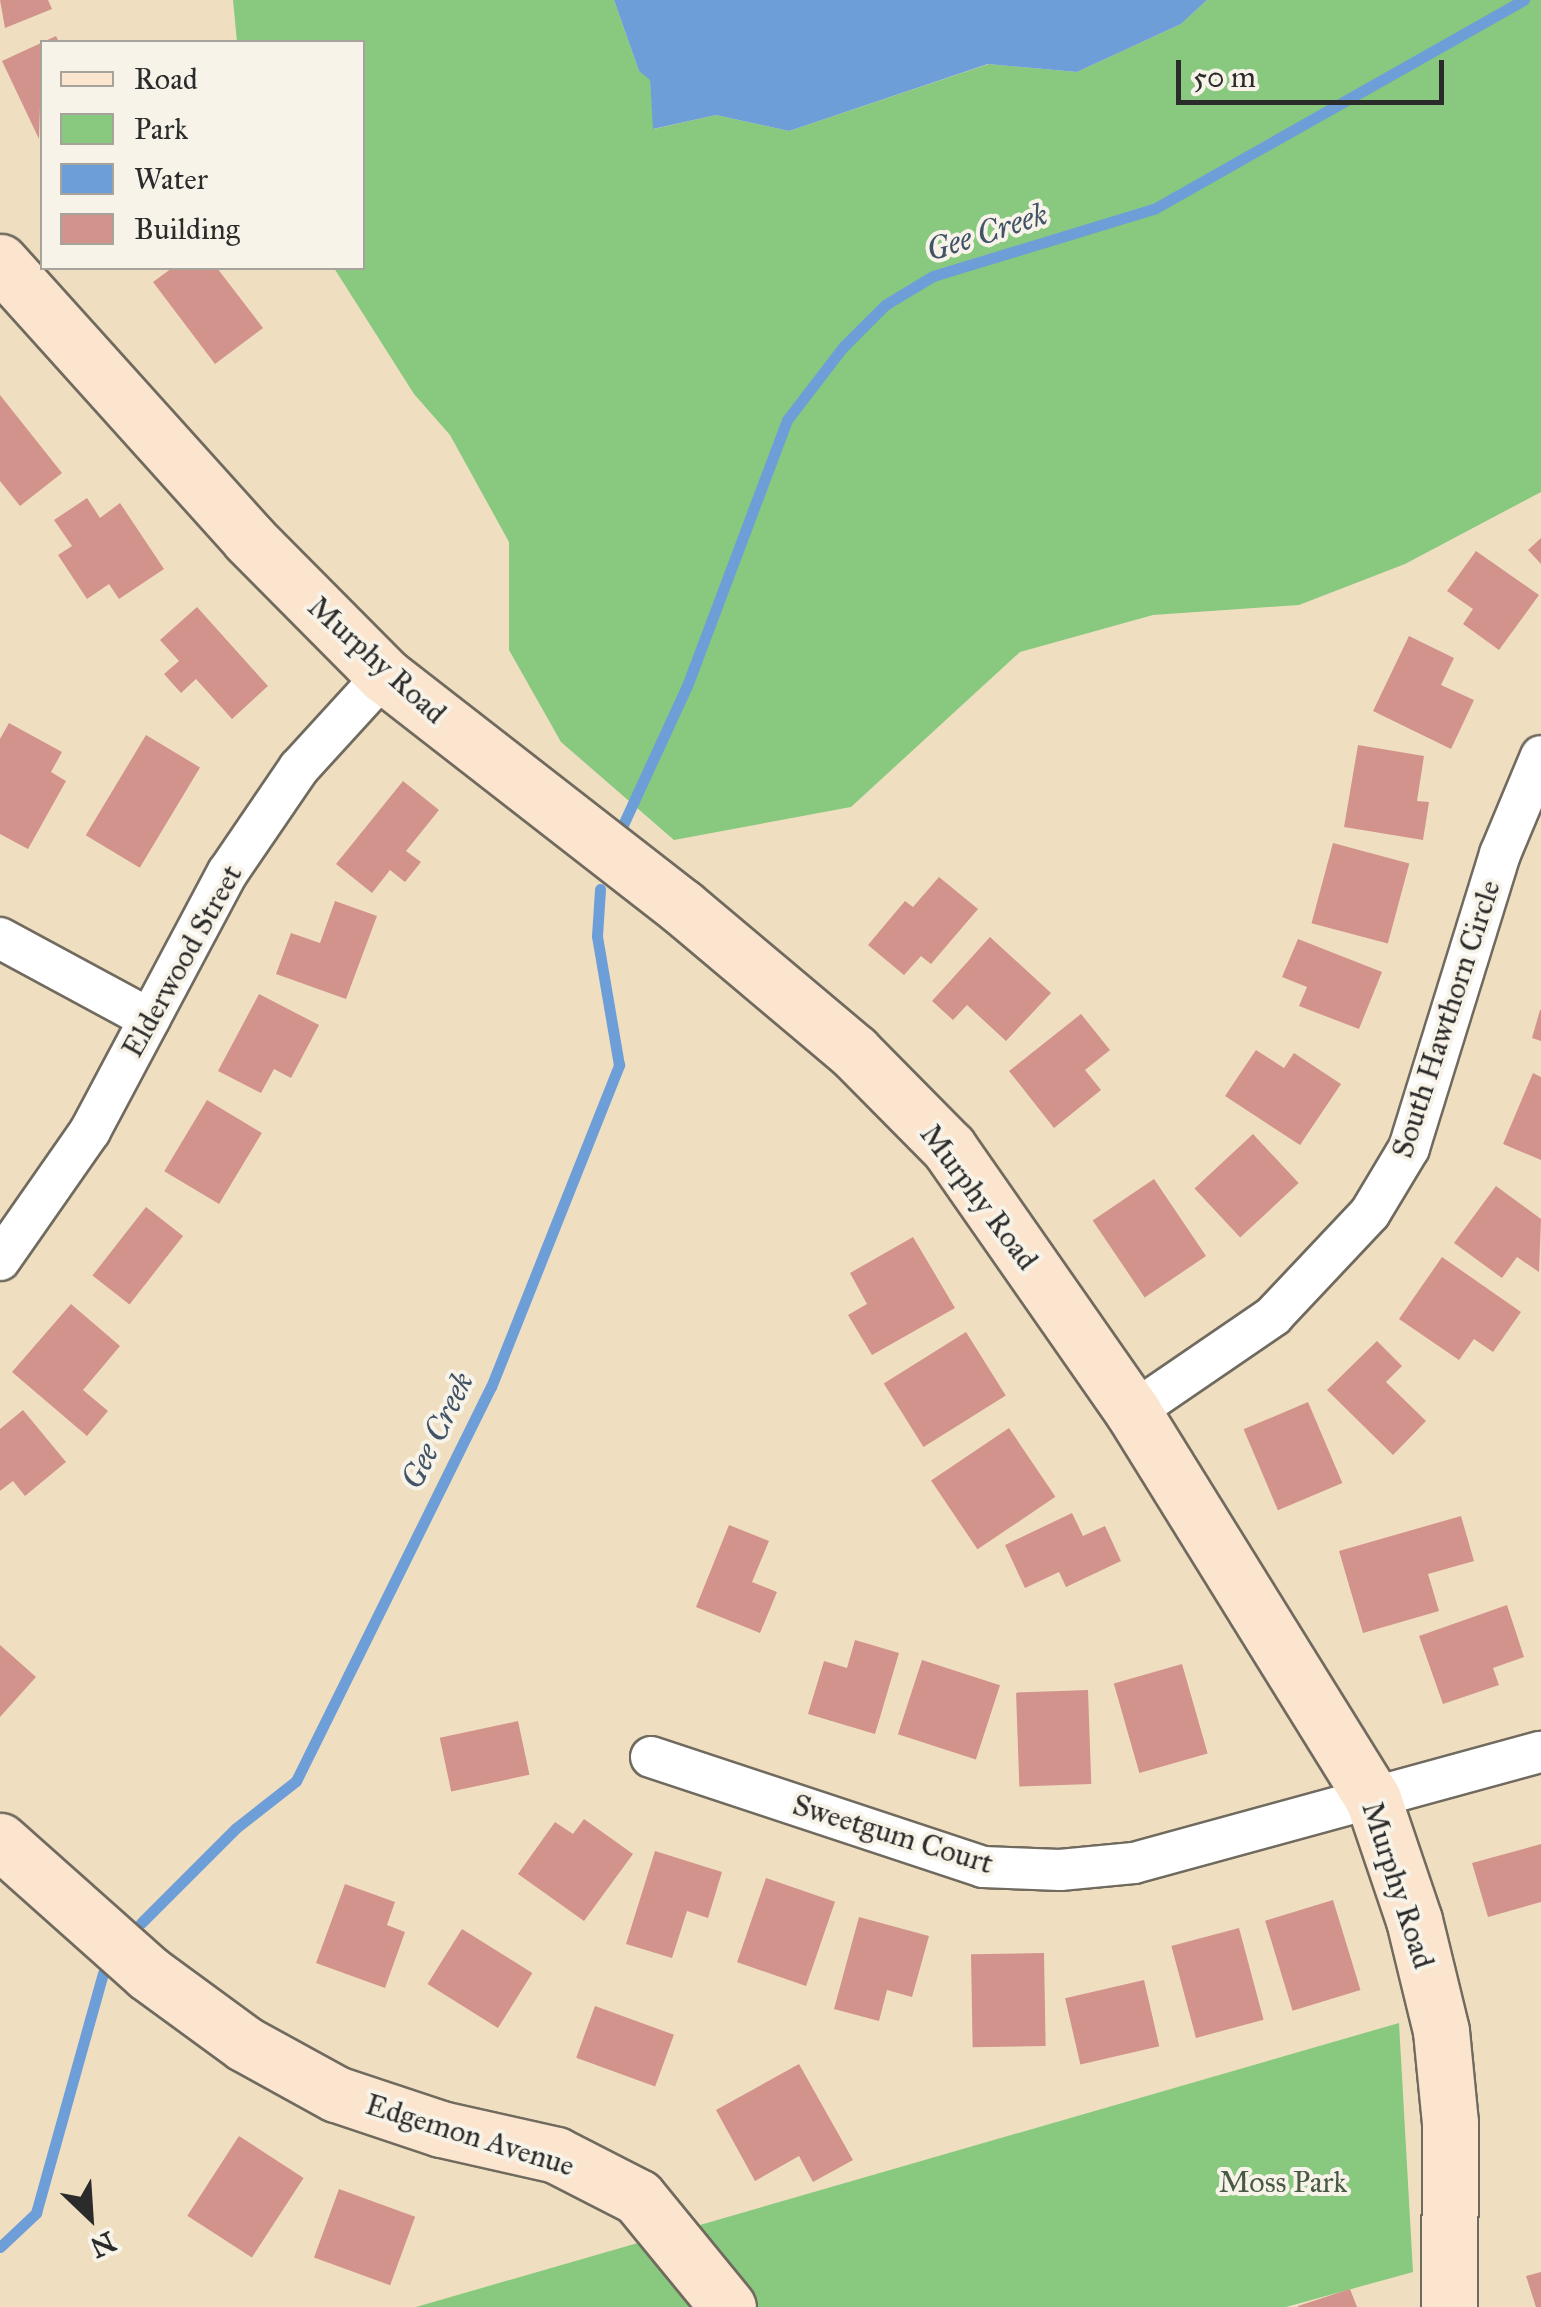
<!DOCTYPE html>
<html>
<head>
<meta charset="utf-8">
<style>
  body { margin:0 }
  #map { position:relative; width:1541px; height:2307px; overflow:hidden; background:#efdfc0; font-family:"IM FELL Great Primer",serif }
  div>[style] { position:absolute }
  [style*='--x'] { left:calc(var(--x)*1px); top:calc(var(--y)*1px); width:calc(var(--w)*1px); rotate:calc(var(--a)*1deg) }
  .green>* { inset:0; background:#88c87f }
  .water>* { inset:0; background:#6e9ed8 }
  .stream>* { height:11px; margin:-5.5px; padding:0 5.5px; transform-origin:5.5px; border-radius:5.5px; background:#6e9ed8 }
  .building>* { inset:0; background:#d2938c; transform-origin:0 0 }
  .roads { filter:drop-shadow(2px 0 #706a5f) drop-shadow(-2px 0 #706a5f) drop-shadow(0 2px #706a5f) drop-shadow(0 -2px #706a5f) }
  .street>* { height:40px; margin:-20px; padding:0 20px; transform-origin:20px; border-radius:20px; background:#fff }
  .secondary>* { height:55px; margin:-27.5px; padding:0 27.5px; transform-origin:27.5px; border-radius:27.5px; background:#fce5cf }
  span { translate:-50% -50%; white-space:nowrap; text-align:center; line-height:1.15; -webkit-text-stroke:8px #f7f3e8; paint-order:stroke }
  .street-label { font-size:30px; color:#2b2b2b }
  .park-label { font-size:30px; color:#475a44 }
  .water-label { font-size:32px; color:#425368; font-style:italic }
  .legend { position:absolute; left:40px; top:40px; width:325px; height:230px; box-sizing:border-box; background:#f7f3e8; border:2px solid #a5a39c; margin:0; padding:12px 18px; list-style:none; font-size:30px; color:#2b2b2b }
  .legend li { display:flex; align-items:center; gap:20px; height:50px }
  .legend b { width:50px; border:2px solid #a5a39c }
  .north { position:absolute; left:40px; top:2167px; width:100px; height:100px; -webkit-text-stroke:8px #f7f3e8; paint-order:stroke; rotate:155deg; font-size:28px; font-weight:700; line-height:40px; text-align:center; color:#2b2b2b }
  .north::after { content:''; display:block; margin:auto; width:35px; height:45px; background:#2b2b2b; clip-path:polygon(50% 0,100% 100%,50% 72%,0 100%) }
  .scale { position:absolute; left:1176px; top:60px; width:268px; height:45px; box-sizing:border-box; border:5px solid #2b2b2b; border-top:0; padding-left:12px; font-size:30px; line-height:35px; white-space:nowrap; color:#2b2b2b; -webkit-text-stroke:8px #f7f3e8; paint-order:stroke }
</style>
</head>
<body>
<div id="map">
  <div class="green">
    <i style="clip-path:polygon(233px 0,614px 0,639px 71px,650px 79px,654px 129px,716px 115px,789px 131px,989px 64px,1077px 72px,1181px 24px,1207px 0,1541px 0,1541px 492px,1405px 564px,1299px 605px,1153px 615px,1020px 652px,851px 807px,674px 840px,561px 742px,509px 650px,509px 542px,450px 435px,414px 394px,334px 268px,362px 268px,362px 42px,237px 42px)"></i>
    <i style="clip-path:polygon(1399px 2023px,1413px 2272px,1286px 2307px,416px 2307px)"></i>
  </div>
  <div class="water">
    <i style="clip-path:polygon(614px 0,1207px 0,1181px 24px,1077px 72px,988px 64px,789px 131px,716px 115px,653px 129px,650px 80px,639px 71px)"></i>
  </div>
  <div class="stream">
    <i style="--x:622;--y:827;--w:155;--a:-65.3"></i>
    <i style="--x:687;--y:686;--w:284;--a:-69.4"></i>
    <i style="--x:787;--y:420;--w:92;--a:-52.5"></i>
    <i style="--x:843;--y:347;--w:59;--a:-45"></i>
    <i style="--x:885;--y:305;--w:56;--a:-31.1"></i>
    <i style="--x:933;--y:276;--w:231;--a:-16.9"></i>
    <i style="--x:1154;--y:209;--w:425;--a:-29.5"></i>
    <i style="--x:141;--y:1923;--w:134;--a:-45"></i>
    <i style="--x:236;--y:1828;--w:76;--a:-38.1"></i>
    <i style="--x:296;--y:1781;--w:440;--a:-63.7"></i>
    <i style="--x:491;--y:1387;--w:347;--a:-68.3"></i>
    <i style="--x:619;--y:1065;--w:131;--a:-99.7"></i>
    <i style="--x:597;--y:936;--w:47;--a:-86.3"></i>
    <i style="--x:0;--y:2247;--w:50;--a:-43.4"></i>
    <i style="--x:36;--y:2213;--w:249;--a:-74.4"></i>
  </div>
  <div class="building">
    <i style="clip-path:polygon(0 0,48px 0,52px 9px,5px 28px)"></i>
    <i style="clip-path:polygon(56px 36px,59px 42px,42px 42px,39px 139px,2px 61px)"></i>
    <i style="clip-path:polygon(172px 268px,217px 268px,263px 328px,215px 364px,153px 282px)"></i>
    <i style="clip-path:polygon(0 395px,62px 473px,20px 506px,0 481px)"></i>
    <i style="clip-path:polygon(87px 498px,100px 518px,120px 503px,164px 569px,119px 599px,109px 584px,87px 599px,58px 555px,72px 546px,54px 520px)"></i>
    <i style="clip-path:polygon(1541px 538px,1541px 564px,1528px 550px)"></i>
    <i style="clip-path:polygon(1476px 551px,1539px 595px,1499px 650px,1463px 624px,1473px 609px,1447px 591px)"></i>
    <i style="clip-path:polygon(197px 607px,268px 686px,232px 719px,196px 679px,181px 693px,164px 674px,179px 661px,160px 640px)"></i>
    <i style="clip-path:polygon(1409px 636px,1454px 658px,1441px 685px,1474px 700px,1451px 749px,1373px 711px)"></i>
    <i style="clip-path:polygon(9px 723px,62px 752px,51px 772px,66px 781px,28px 849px,0 834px,0 739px)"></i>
    <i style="left:146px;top:735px;width:63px;height:117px;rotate:31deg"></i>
    <i style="clip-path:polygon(1358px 745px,1424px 756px,1417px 801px,1429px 802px,1423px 840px,1344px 827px)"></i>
    <i style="clip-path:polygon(403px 781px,439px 810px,406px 851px,421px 862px,405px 882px,390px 870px,372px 893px,336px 864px)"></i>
    <i style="left:1333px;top:843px;width:79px;height:83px;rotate:15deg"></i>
    <i style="clip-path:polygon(939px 877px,978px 909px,931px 964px,921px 956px,904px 975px,868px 945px,905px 901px,913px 907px)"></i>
    <i style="clip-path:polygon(335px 901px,377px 916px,346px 999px,276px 974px,291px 933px,320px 943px)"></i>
    <i style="clip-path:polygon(990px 937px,1051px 993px,1006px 1041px,967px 1005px,953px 1020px,932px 1001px)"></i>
    <i style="clip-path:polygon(1298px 939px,1382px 972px,1359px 1029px,1299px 1006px,1307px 987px,1282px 977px)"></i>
    <i style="clip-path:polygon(259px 994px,319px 1025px,291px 1078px,274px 1069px,261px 1093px,218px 1071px)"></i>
    <i style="clip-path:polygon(1540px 1010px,1541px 1010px,1541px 1041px,1532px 1038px)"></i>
    <i style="clip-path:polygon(1081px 1014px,1110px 1050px,1085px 1070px,1101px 1090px,1054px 1128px,1009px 1071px)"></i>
    <i style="clip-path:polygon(1256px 1050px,1284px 1068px,1294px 1053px,1341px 1084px,1300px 1145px,1225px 1096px)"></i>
    <i style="clip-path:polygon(1533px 1073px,1541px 1077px,1541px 1160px,1503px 1144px)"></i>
    <i style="left:207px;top:1100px;width:64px;height:83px;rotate:31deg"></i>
    <i style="left:1253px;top:1134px;width:67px;height:80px;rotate:47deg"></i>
    <i style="left:1154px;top:1179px;width:93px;height:74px;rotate:56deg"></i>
    <i style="clip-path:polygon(1496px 1186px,1541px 1219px,1539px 1272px,1517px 1257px,1502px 1278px,1454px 1243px)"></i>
    <i style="left:146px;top:1207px;width:47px;height:87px;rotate:38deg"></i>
    <i style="clip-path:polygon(913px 1237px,955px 1308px,872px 1355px,848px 1315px,867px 1304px,850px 1273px)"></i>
    <i style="clip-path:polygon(1442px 1257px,1521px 1312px,1493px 1352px,1474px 1339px,1459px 1360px,1399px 1319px)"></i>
    <i style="clip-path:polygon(71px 1304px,120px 1346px,83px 1390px,108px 1411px,87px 1436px,12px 1372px)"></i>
    <i style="left:966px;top:1332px;width:75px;height:97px;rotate:58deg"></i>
    <i style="clip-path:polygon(1377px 1341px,1402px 1366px,1386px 1382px,1426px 1421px,1393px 1455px,1327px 1390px)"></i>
    <i style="left:1308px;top:1402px;width:88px;height:70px;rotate:67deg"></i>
    <i style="clip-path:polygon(23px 1410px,66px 1462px,25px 1496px,13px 1481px,0 1491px,0 1429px)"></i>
    <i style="left:1009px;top:1428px;width:83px;height:94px;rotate:56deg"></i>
    <i style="clip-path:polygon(1072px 1513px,1083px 1536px,1105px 1526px,1121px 1561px,1066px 1587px,1059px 1572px,1025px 1588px,1005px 1545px)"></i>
    <i style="clip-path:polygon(1461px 1516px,1474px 1561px,1428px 1574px,1439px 1611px,1363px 1633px,1339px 1551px)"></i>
    <i style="clip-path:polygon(729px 1525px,769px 1541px,752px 1582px,777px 1592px,760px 1633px,696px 1607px)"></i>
    <i style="clip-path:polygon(1507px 1605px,1524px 1657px,1493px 1668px,1499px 1685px,1443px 1704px,1419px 1636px)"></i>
    <i style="clip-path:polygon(855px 1640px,899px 1653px,875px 1734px,808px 1714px,824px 1661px,847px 1668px)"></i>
    <i style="clip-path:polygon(0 1645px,36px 1677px,0 1717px)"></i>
    <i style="left:922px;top:1660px;width:82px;height:78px;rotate:18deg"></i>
    <i style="left:1182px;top:1664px;width:93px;height:71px;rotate:74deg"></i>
    <i style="left:1088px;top:1690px;width:94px;height:72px;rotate:88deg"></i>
    <i style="left:518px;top:1721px;width:55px;height:80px;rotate:78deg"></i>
    <i style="clip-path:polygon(584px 1819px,633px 1854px,584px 1921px,518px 1874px,555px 1822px,573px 1834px)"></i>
    <i style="clip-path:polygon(1541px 1844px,1541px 1902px,1488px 1917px,1472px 1863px)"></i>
    <i style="clip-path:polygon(655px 1851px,722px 1872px,708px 1918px,687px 1911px,672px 1958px,626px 1944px)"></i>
    <i style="left:766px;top:1878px;width:73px;height:89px;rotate:19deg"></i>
    <i style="clip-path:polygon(345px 1884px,395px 1902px,387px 1925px,405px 1932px,385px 1988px,316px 1963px)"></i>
    <i style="left:1333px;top:1900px;width:94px;height:71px;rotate:73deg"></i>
    <i style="clip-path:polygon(859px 1917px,929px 1936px,912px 1997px,887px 1990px,879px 2021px,834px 2009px)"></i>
    <i style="left:1239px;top:1928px;width:95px;height:70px;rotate:75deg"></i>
    <i style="left:462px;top:1929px;width:83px;height:65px;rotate:32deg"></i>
    <i style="left:1044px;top:1953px;width:93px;height:73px;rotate:89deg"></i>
    <i style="left:1144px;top:1980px;width:68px;height:81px;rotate:77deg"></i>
    <i style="left:595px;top:2006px;width:84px;height:55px;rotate:20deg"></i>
    <i style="clip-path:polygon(799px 2064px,853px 2160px,813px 2182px,799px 2156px,755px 2181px,716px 2110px)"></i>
    <i style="left:239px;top:2136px;width:77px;height:95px;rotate:33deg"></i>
    <i style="left:339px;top:2189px;width:81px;height:73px;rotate:20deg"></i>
    <i style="clip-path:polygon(1541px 2272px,1541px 2307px,1536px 2307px,1526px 2276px)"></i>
    <i style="clip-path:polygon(1350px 2289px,1357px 2307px,1298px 2307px,1298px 2306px)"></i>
  </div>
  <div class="roads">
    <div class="street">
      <i style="--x:0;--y:938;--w:170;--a:28.4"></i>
      <i style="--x:0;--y:1260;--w:157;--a:-55.1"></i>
      <i style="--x:90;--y:1131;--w:293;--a:-62"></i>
      <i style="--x:228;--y:872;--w:126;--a:-55.7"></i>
      <i style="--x:299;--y:768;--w:126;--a:-47.6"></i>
      <i style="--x:1133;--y:1412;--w:170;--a:-34.4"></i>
      <i style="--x:1273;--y:1316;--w:141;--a:-46.7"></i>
      <i style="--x:1370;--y:1213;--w:76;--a:-59"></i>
      <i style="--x:1409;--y:1148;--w:308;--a:-72.8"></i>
      <i style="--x:1500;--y:854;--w:106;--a:-67.3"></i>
      <i style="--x:651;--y:1757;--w:350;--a:18.3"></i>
      <i style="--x:983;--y:1867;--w:77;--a:2.2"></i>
      <i style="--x:1060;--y:1870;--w:74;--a:-5.4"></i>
      <i style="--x:1134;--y:1863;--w:422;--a:-15.3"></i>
    </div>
    <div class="secondary">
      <i style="--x:0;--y:262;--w:372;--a:48"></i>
      <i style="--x:249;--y:539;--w:192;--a:45.2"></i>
      <i style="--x:384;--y:675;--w:378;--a:37.9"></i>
      <i style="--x:682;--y:907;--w:225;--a:40.1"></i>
      <i style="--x:854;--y:1052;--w:135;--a:45.3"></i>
      <i style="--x:949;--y:1148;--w:322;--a:55.1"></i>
      <i style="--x:1133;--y:1412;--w:455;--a:58.2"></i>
      <i style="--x:1373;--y:1799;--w:128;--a:71.3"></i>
      <i style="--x:1414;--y:1920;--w:114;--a:76.3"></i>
      <i style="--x:1441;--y:2031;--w:92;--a:84.4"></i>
      <i style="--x:1450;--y:2123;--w:184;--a:90.3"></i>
      <i style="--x:0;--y:1841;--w:198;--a:41.7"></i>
      <i style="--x:148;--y:1973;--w:120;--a:36.2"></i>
      <i style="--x:245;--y:2044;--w:104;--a:28.8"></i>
      <i style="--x:336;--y:2094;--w:111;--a:18.4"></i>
      <i style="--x:441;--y:2129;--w:118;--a:12.7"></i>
      <i style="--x:556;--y:2155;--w:92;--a:27.1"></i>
      <i style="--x:638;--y:2197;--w:142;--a:50.7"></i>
    </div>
  </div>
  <div class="street-label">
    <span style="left:377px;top:660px;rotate:42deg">Murphy Road</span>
    <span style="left:182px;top:961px;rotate:-61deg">Elderwood Street</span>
    <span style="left:1446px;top:1019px;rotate:-72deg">South Hawthorn Circle</span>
    <span style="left:979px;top:1197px;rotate:53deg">Murphy Road</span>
    <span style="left:893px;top:1834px;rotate:17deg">Sweetgum Court</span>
    <span style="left:1398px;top:1885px;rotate:72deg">Murphy Road</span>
    <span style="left:470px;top:2135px;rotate:17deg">Edgemon Avenue</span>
  </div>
  <div class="park-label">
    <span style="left:1283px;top:2182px">Moss Park</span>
  </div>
  <div class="water-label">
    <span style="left:987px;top:233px;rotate:-18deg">Gee Creek</span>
    <span style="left:438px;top:1431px;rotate:-64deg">Gee Creek</span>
  </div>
  <ul class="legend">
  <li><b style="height:12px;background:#fce5cf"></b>Road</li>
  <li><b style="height:28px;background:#88c87f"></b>Park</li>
  <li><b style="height:28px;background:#6e9ed8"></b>Water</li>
  <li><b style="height:28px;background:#d2938c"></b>Building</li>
  </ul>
  <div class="north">N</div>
  <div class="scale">50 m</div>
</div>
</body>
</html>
